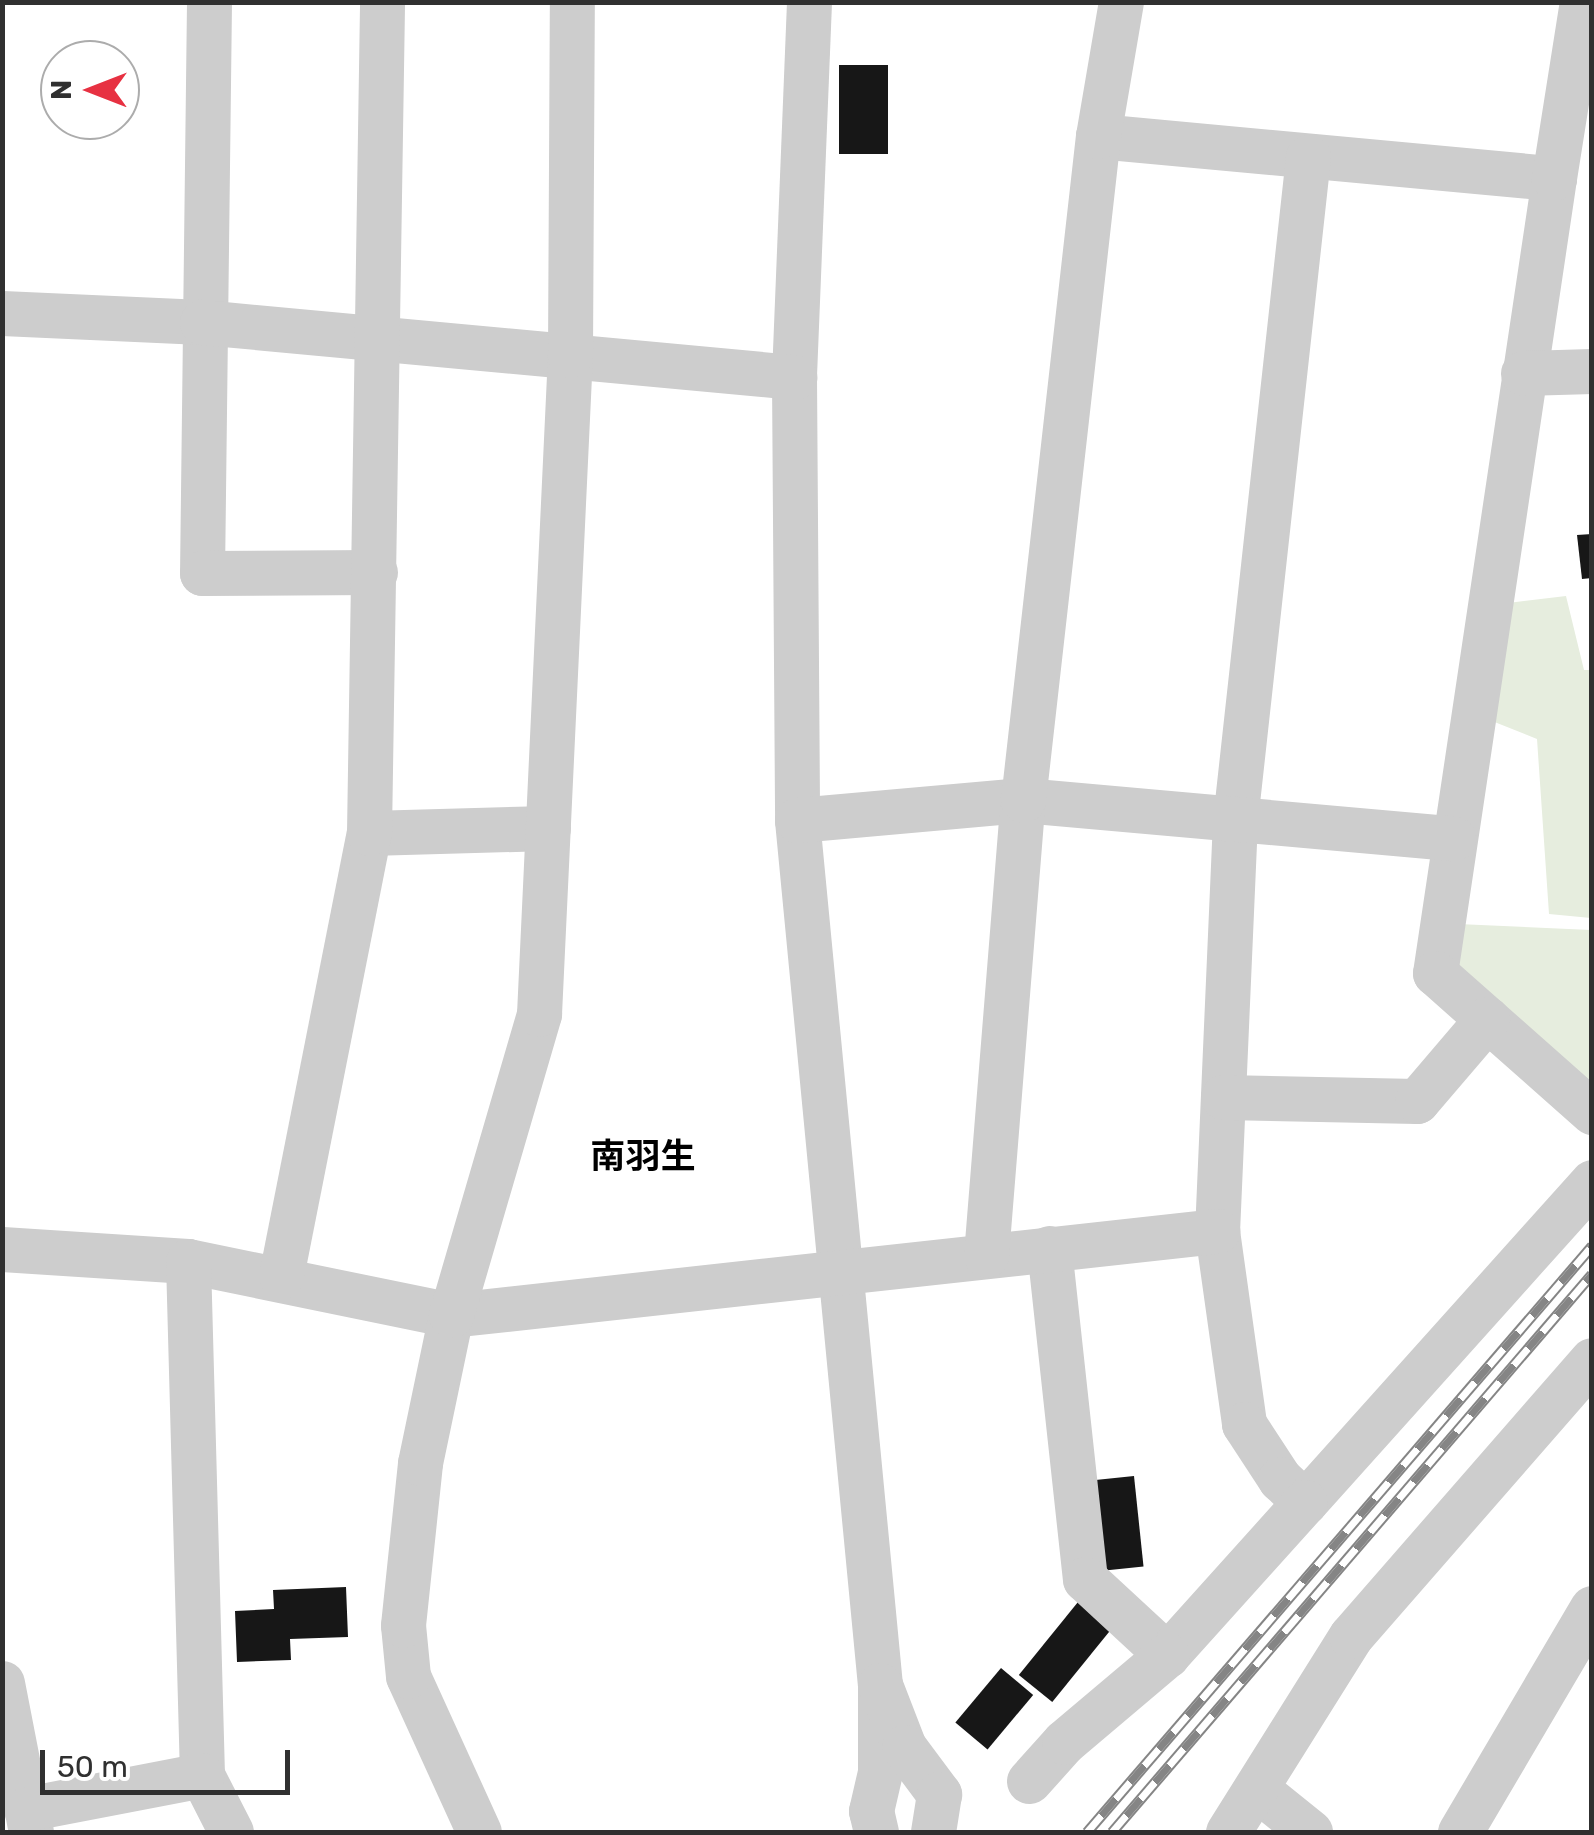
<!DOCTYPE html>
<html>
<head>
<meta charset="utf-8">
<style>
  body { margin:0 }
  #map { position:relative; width:1594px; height:1835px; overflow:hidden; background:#fff; font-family:Rubik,"Noto Sans JP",sans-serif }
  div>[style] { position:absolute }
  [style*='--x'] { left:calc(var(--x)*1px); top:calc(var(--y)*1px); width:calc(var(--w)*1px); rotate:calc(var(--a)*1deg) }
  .green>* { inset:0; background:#e6edde }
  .building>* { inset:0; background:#171717; transform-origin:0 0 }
  .minor>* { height:45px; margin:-22.5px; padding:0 22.5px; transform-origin:22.5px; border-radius:22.5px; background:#cdcdcd }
  .rail>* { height:11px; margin-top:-5.5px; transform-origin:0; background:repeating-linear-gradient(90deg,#fff 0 22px,#858585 0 44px); box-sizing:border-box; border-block:2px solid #858585 }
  span { translate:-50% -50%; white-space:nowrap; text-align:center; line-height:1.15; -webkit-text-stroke:10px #fff; paint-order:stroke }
  .quarter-label { font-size:35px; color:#000; font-weight:700 }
  .frame { position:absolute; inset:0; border:5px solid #303030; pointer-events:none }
  .north { position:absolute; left:40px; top:40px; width:100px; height:100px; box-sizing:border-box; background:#fff; border:2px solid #acacac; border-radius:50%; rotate:270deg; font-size:28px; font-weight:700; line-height:40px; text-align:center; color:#303030 }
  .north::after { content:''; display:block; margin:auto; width:35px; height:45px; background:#e73142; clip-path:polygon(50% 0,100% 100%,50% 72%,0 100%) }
  .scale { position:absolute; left:40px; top:1750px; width:250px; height:45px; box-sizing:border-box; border:5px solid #303030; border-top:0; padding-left:12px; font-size:30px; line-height:35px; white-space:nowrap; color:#303030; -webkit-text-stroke:8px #fff; paint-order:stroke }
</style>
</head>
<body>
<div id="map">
  <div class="green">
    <i style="clip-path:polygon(1566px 596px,1584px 670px,1591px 670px,1591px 918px,1549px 914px,1537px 739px,1492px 721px,1500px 604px)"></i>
    <i style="clip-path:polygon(1458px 924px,1591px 930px,1591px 1086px,1453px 966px)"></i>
  </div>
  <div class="building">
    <i style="left:839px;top:65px;width:49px;height:89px"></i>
    <i style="clip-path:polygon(1592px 534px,1592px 578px,1582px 579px,1577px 535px)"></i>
    <i style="left:1134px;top:1476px;width:91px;height:46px;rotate:84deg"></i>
    <i style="clip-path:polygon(346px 1587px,348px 1637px,290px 1639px,291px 1660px,237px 1662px,235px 1611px,274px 1609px,273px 1590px)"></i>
    <i style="left:1078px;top:1602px;width:43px;height:94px;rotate:39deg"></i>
    <i style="left:1001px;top:1668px;width:42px;height:71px;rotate:40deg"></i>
  </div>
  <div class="minor">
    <i style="--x:209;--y:2;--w:571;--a:90.7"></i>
    <i style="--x:202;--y:573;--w:173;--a:-0.3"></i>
    <i style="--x:809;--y:2;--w:375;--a:92.3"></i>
    <i style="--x:794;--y:377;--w:443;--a:89.6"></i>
    <i style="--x:797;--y:820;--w:869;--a:84.52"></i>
    <i style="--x:1098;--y:136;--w:458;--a:5.3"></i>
    <i style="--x:1554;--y:178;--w:804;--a:98.51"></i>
    <i style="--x:1435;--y:973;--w:210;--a:41.5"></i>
    <i style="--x:1308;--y:157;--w:667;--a:96.28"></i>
    <i style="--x:1235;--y:820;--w:411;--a:92.5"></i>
    <i style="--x:1217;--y:1231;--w:195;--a:82"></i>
    <i style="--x:1244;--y:1424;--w:66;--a:56.8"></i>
    <i style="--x:1280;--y:1479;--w:34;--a:43"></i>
    <i style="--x:1305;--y:1502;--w:430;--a:-48.1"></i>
    <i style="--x:1554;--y:178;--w:178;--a:-81"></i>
    <i style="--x:2;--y:313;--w:200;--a:2.6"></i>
    <i style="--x:202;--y:322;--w:595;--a:5.31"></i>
    <i style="--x:1523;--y:373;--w:69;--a:-1.7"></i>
    <i style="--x:797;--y:820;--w:227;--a:-5.1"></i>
    <i style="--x:1023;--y:800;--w:432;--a:5.1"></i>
    <i style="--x:369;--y:833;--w:179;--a:-1.6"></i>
    <i style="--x:1223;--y:1097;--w:194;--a:1.2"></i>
    <i style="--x:1417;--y:1101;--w:108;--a:-49.5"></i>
    <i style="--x:1049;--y:1248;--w:333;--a:83.8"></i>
    <i style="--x:1085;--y:1579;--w:112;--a:42.8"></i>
    <i style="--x:1167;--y:1655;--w:206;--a:-48"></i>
    <i style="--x:2;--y:1249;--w:186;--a:3.7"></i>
    <i style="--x:188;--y:1261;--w:268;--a:11.6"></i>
    <i style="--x:451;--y:1315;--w:771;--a:-6.26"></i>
    <i style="--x:986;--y:1255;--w:457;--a:-85.4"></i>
    <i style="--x:1023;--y:800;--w:668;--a:-83.56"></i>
    <i style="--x:1098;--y:136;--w:136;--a:-80.3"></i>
    <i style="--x:188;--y:1261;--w:514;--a:88.44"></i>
    <i style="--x:202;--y:1775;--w:64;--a:63"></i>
    <i style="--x:281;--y:1276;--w:452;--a:-78.8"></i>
    <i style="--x:369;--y:833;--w:831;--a:-89.1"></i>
    <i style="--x:2;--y:1683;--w:152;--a:79"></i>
    <i style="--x:1029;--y:1781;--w:52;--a:-48.1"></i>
    <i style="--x:1064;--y:1742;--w:135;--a:-40.2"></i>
    <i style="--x:1258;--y:1790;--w:67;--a:38.9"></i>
    <i style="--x:26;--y:1809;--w:179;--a:-10.9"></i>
    <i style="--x:479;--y:1832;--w:171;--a:-114.5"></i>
    <i style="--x:408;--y:1676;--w:51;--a:-95.6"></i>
    <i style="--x:403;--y:1625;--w:163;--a:-84"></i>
    <i style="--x:420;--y:1463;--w:151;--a:-78.2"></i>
    <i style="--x:451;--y:1315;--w:314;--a:-73.7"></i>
    <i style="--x:539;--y:1014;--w:660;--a:-87.31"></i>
    <i style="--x:570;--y:355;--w:353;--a:-89.7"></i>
    <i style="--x:876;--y:1832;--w:22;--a:-103"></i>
    <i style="--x:871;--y:1811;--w:40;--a:-77"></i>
    <i style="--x:880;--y:1772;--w:87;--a:-90"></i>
    <i style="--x:880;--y:1685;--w:66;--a:68.8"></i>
    <i style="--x:904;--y:1747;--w:59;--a:53.3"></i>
    <i style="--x:939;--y:1794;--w:38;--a:99"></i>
    <i style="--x:1228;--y:1832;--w:231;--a:-57.9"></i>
    <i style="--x:1351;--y:1636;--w:366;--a:-48.9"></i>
    <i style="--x:1460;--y:1832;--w:260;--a:-59.5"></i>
  </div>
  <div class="rail">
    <i style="--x:1087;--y:1832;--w:774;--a:-49.25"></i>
    <i style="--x:1112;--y:1832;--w:736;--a:-49.3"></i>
  </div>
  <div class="quarter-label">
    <span style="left:643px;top:1156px">南羽生</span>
  </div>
  <div class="frame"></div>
  <div class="north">N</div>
  <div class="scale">50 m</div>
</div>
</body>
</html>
